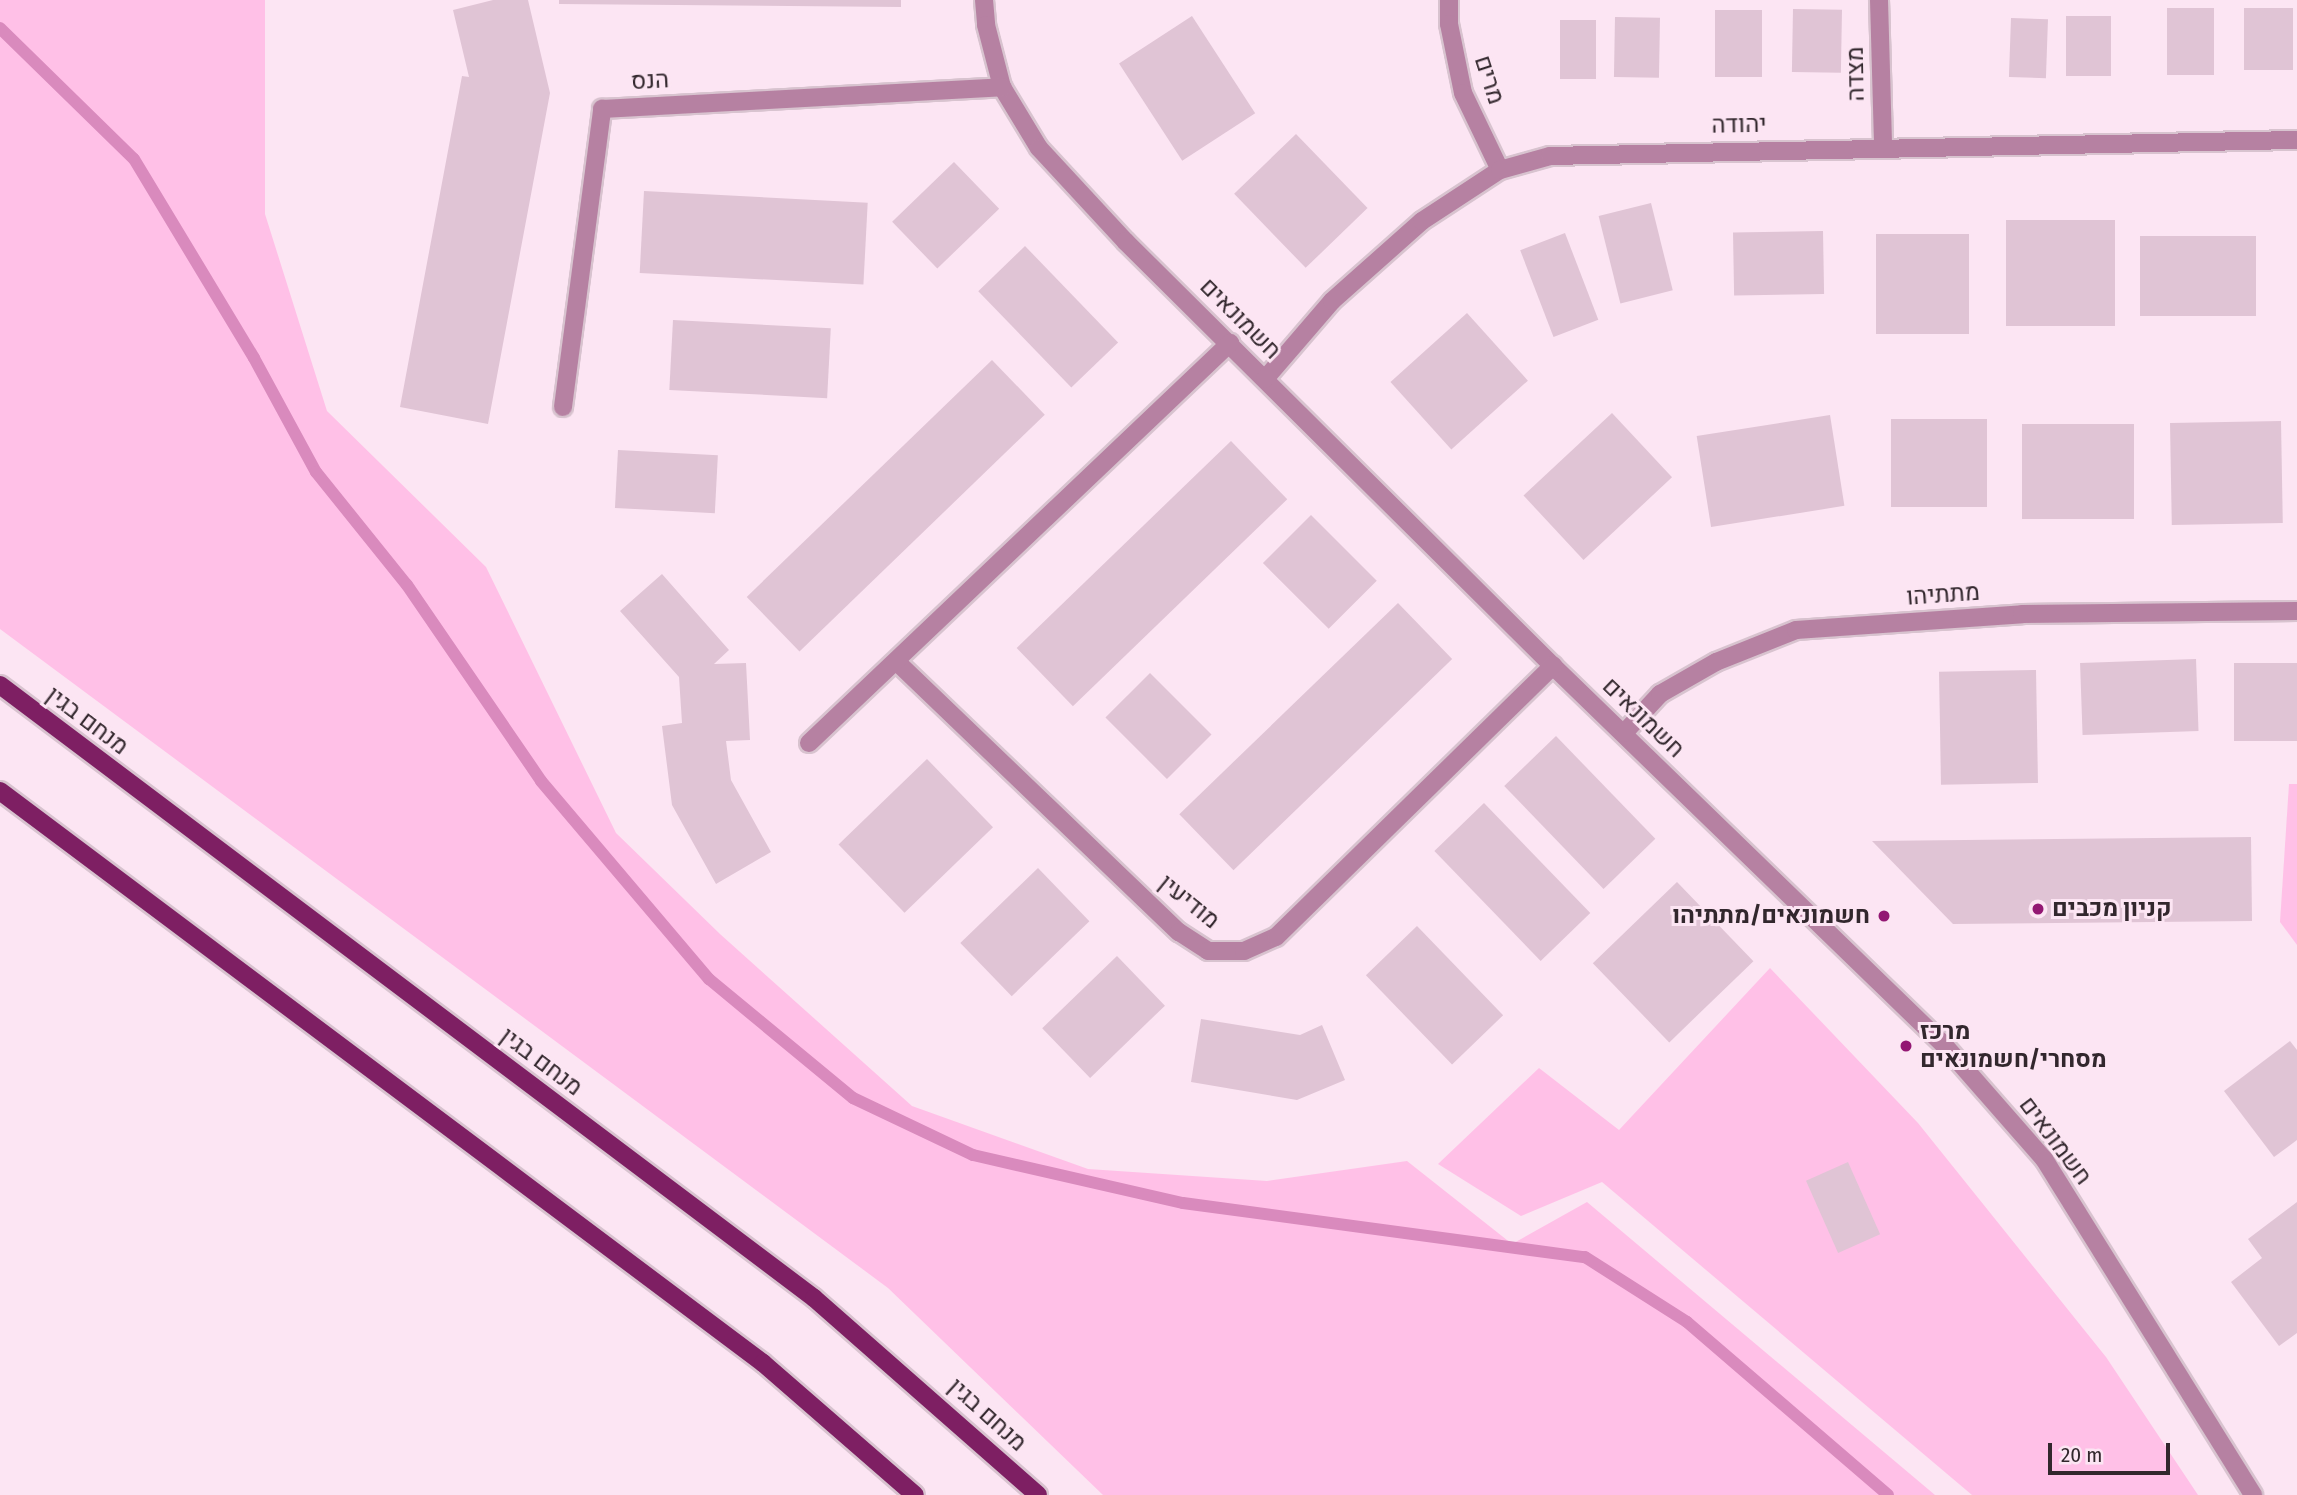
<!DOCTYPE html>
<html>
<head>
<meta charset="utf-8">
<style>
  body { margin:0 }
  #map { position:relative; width:2297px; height:1495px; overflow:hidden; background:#fce5f3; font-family:"Fira Sans Condensed",Heebo,sans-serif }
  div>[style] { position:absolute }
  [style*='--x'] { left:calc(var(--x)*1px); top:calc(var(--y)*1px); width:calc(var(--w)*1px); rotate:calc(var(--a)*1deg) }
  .green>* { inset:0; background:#ffc0e7 }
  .stream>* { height:12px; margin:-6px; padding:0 6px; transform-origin:6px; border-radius:6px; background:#d98abd }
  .building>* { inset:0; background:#e0c4d5; transform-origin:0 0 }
  .roads { filter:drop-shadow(2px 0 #d8c3cf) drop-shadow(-2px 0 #d8c3cf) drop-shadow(0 2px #d8c3cf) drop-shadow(0 -2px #d8c3cf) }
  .minor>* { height:18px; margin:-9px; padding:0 9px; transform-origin:9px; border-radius:9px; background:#b681a2 }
  .major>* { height:18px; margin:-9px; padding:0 9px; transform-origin:9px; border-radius:9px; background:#7e1f63 }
  .dots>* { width:19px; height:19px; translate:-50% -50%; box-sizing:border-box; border:4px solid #fce5f3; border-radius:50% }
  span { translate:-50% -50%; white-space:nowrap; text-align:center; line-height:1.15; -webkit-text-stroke:6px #fce5f3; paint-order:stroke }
  .street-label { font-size:24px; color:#32272d }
  .poi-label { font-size:24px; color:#32272d; font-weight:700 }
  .left { translate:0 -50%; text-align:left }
  .right { translate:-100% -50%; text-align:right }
  .scale { position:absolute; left:2048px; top:1443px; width:122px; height:32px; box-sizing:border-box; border:4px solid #32272d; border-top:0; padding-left:9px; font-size:21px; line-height:24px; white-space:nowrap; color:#32272d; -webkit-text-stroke:5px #fce5f3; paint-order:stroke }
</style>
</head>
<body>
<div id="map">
  <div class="green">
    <i style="clip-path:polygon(0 0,265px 0,265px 214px,327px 411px,486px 567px,616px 833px,720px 934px,912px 1106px,1088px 1169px,1267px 1181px,1407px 1161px,1512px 1244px,1587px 1202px,1935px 1495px,1103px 1495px,888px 1288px,0 629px)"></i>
    <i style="clip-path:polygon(2289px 784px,2297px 784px,2297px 945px,2280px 922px)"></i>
    <i style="clip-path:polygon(1770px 968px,1918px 1123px,2106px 1357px,2198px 1495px,1972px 1495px,1602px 1182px,1521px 1216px,1438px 1164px,1539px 1068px,1619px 1130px)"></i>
  </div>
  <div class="stream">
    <i style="--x:0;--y:28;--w:187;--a:44.4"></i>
    <i style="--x:134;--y:159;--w:232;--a:58.9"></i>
    <i style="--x:254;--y:358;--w:130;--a:61.5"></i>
    <i style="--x:316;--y:472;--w:145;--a:51.2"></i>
    <i style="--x:407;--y:585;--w:237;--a:55.6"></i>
    <i style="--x:541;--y:781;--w:260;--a:49.7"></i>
    <i style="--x:709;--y:979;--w:187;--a:39.6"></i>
    <i style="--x:853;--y:1098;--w:133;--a:25.4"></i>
    <i style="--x:973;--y:1155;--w:215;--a:12.9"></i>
    <i style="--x:1183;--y:1203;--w:406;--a:7.7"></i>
    <i style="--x:1585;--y:1257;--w:121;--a:32.5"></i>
    <i style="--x:1687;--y:1322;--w:265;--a:40.7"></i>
  </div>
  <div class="building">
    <i style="clip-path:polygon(493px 0,528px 0,550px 93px,488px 424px,400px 407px,462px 76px,469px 77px,453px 10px)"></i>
    <i style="clip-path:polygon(559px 0,901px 0,901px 7px,559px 4px)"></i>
    <i style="left:2167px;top:8px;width:47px;height:67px"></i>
    <i style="left:2244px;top:8px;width:49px;height:62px"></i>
    <i style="left:1793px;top:9px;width:49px;height:63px;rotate:1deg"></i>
    <i style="left:1715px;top:10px;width:47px;height:67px"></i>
    <i style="left:1192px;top:16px;width:116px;height:87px;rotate:57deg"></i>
    <i style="left:2066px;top:16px;width:45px;height:60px"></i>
    <i style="left:1615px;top:17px;width:45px;height:60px;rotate:1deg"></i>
    <i style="left:2011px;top:18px;width:37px;height:59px;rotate:2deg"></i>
    <i style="left:1560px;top:20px;width:36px;height:59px"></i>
    <i style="left:1296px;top:134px;width:103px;height:86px;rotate:46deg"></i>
    <i style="left:954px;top:162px;width:65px;height:86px;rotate:46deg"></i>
    <i style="left:644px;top:191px;width:224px;height:82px;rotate:3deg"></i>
    <i style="left:1651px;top:203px;width:90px;height:54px;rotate:76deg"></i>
    <i style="left:2115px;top:220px;width:106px;height:109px;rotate:90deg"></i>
    <i style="left:1823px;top:231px;width:63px;height:90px;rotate:89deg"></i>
    <i style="left:1565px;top:233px;width:93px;height:48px;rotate:69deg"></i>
    <i style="left:1876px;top:234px;width:93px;height:100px"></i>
    <i style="left:2140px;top:236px;width:116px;height:80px"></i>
    <i style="left:1025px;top:246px;width:134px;height:65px;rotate:46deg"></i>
    <i style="left:1467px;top:313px;width:91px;height:103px;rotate:48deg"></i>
    <i style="left:673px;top:320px;width:158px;height:70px;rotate:3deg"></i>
    <i style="left:992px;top:360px;width:76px;height:341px;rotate:46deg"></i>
    <i style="left:1612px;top:413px;width:88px;height:121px;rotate:47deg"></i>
    <i style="left:1830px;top:415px;width:92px;height:135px;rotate:81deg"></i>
    <i style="left:1987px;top:419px;width:88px;height:96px;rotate:90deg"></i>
    <i style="left:2281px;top:421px;width:102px;height:111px;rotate:89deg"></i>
    <i style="left:2022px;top:424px;width:112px;height:95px"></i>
    <i style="left:1231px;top:441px;width:81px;height:298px;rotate:46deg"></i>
    <i style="left:618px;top:450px;width:100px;height:58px;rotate:3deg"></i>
    <i style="left:1311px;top:515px;width:93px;height:68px;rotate:45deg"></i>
    <i style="clip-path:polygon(662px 574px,729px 650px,714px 664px,746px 663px,750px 740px,726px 741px,731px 780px,771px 852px,716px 884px,672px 805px,662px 726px,682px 723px,679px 677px,620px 611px)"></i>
    <i style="left:1398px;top:603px;width:78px;height:304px;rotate:46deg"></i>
    <i style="left:2196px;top:659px;width:72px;height:116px;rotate:88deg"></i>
    <i style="left:2234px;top:663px;width:63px;height:78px"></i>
    <i style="left:2036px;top:670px;width:113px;height:97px;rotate:89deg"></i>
    <i style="left:1150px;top:673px;width:87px;height:63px;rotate:45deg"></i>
    <i style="left:1556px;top:736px;width:143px;height:72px;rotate:46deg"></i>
    <i style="left:927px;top:759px;width:95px;height:123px;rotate:46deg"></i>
    <i style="left:1484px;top:803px;width:153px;height:69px;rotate:46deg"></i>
    <i style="clip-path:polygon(2251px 837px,2252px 921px,1953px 924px,1872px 841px)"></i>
    <i style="left:1038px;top:868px;width:74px;height:108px;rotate:46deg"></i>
    <i style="left:1677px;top:882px;width:110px;height:117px;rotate:46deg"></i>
    <i style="left:1417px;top:926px;width:124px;height:71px;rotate:46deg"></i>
    <i style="left:1117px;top:956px;width:69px;height:104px;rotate:46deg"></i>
    <i style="clip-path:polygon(1201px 1019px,1300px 1035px,1322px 1025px,1345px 1080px,1297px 1100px,1191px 1082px)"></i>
    <i style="clip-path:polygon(2290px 1041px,2297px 1050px,2297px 1140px,2274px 1157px,2224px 1091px)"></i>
    <i style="left:1848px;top:1162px;width:79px;height:46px;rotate:66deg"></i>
    <i style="clip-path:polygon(2297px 1202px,2297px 1333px,2279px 1346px,2231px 1282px,2262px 1258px,2248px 1239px)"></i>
  </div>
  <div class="roads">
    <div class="minor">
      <i style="--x:984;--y:0;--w:25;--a:85"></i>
      <i style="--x:986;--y:25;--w:64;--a:75.5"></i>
      <i style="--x:1002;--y:87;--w:71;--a:58.8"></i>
      <i style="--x:1039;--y:148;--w:127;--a:47.2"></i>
      <i style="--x:1125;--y:241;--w:603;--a:44.8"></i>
      <i style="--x:1553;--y:666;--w:546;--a:44.11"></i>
      <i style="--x:1945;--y:1046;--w:150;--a:48.8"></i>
      <i style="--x:2044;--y:1159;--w:396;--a:58.1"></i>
      <i style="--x:1449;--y:0;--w:24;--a:90"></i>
      <i style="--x:1449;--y:24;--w:70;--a:78.5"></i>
      <i style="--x:1463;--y:93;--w:85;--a:64.3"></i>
      <i style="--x:1879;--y:0;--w:147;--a:88.4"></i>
      <i style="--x:1265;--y:379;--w:103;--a:-49.3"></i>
      <i style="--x:1332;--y:301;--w:120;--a:-41.6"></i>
      <i style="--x:1422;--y:221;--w:93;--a:-33.2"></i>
      <i style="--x:1500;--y:170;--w:52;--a:-15.6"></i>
      <i style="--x:1550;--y:156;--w:747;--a:-1.23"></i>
      <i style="--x:563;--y:407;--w:301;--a:-82.5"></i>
      <i style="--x:602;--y:109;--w:401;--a:-3.1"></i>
      <i style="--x:898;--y:663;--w:389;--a:43.8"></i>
      <i style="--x:1179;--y:932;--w:35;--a:33"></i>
      <i style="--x:1208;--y:951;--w:36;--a:0"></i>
      <i style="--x:1244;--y:951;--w:35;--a:-24"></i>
      <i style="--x:1276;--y:937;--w:388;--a:-44.4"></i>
      <i style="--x:1624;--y:733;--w:53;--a:-47.3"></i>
      <i style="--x:1660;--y:694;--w:64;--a:-29.7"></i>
      <i style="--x:1716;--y:662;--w:86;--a:-21.8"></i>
      <i style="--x:1796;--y:630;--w:227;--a:-4"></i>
      <i style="--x:2022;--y:614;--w:275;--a:-0.6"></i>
      <i style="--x:809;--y:743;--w:581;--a:-43.53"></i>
    </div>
    <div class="major">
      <i style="--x:0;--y:685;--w:1019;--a:36.98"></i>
      <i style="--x:814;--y:1298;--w:298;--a:41.3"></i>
      <i style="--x:0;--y:791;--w:954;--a:36.86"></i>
      <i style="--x:763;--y:1363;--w:201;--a:41"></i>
    </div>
  </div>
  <div class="dots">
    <i style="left:2038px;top:909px;background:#931773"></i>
    <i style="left:1884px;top:916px;background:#931773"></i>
    <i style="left:1906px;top:1046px;background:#931773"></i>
  </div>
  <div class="street-label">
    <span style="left:1856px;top:74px;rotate:-91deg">מצדה</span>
    <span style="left:1489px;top:80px;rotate:72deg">מרים</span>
    <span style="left:650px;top:81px;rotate:-3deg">הנס</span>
    <span style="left:1739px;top:125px;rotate:-1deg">יהודה</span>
    <span style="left:1240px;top:319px;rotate:45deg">חשמונאים</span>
    <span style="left:1943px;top:595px;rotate:-4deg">מתתיהו</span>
    <span style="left:1643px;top:718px;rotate:44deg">חשמונאים</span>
    <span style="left:87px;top:721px;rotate:37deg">מנחם בגין</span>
    <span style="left:1189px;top:902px;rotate:39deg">מודיעין</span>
    <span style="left:541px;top:1062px;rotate:37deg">מנחם בגין</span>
    <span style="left:2055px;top:1141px;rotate:53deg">חשמונאים</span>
    <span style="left:987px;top:1415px;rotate:42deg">מנחם בגין</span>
  </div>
  <div class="poi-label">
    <span class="left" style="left:2052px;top:909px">קניון מכבים</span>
    <span class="right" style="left:1870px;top:916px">חשמונאים/מתתיהו</span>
    <span class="left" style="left:1920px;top:1046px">מרכז<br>מסחרי/חשמונאים</span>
  </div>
  <div class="scale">20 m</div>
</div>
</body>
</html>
